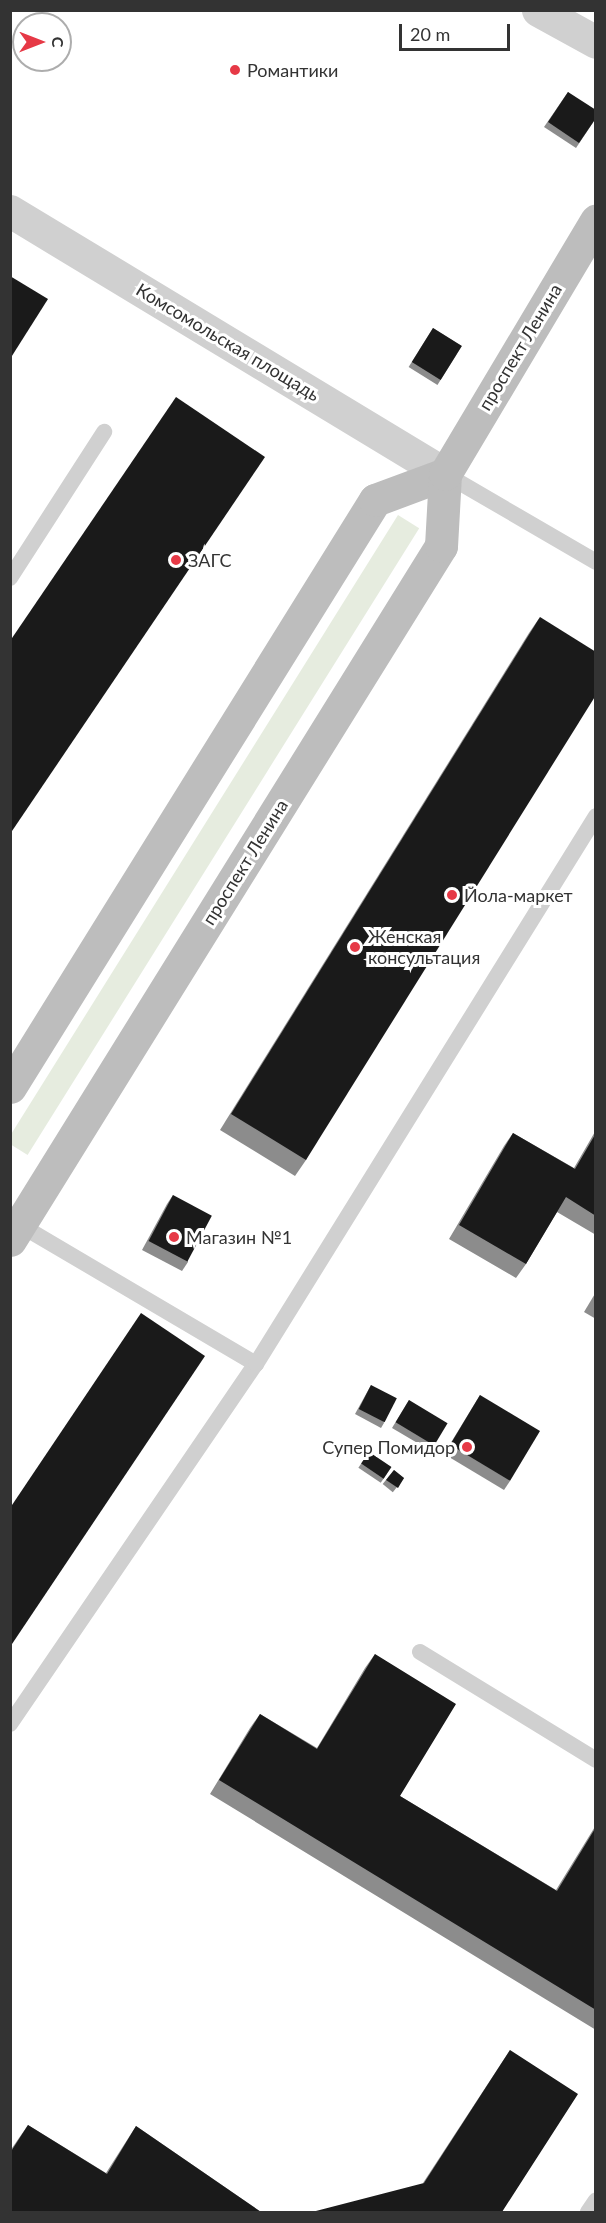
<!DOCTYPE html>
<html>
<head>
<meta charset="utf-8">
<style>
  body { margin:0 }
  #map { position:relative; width:606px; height:2223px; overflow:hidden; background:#fff; font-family:Lato,sans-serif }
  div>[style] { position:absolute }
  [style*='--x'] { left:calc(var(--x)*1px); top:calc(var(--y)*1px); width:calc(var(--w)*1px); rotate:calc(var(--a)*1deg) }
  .green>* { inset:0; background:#e6ecdf; transform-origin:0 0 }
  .lane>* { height:16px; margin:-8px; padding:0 8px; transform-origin:8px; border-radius:8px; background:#d0d0d0 }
  .street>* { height:33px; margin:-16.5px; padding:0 16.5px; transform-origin:16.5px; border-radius:16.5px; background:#d0d0d0 }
  .secondary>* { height:33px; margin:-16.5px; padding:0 16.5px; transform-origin:16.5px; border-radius:16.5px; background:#bdbdbd }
  .wall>* { inset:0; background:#8c8c8c; transform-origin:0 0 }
  .building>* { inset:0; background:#1a1a1a; transform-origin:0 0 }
  .dots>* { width:16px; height:16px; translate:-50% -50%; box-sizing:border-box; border:3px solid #fff; border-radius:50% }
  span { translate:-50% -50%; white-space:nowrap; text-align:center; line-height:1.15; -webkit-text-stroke:6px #fff; paint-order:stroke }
  .poi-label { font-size:18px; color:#333 }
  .left { translate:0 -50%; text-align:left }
  .right { translate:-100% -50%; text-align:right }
  .street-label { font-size:18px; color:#333 }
  .frame { position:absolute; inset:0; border:12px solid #333; pointer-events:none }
  .north { position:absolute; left:12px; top:12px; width:60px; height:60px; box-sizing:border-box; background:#fff; border:2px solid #adadad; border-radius:50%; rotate:90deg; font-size:16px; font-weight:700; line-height:24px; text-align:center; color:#333 }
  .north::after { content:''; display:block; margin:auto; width:21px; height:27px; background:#e63946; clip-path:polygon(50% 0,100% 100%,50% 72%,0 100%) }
  .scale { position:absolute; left:399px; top:24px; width:111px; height:27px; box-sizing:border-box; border:3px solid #333; border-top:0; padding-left:8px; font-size:18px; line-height:21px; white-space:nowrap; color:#333; -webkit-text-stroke:4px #fff; paint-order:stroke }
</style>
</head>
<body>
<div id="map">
  <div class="green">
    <i style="left:398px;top:515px;width:25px;height:739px;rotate:32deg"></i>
  </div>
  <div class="lane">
    <i style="--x:445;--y:474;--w:175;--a:30.2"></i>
    <i style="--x:10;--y:578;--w:174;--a:-57.2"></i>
    <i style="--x:20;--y:1225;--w:274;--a:30.5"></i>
    <i style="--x:420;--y:1652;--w:206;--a:31.5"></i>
    <i style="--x:10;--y:1724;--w:436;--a:-55.7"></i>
    <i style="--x:256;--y:1364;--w:645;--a:-58.18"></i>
    <i style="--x:588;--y:2212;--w:14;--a:-56"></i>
  </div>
  <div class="street">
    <i style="--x:538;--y:10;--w:66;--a:28.9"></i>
    <i style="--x:10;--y:211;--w:508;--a:31.16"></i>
  </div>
  <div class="secondary">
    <i style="--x:10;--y:1087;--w:691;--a:-58.13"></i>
    <i style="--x:375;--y:500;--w:75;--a:-20.4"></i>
    <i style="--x:10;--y:1240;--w:817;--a:-58.16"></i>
    <i style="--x:441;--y:546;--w:72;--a:-86.8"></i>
    <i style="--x:445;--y:474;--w:295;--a:-59.2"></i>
  </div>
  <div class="wall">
    <i style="clip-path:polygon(568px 92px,596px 118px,576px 148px,544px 127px)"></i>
    <i style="left:433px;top:328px;width:34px;height:46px;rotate:32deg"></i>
    <i style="clip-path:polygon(540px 617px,306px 1160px,295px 1176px,220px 1130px,529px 633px)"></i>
    <i style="clip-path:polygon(596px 1130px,596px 1235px,557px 1212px,526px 1264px,516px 1278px,449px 1239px,504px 1146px,513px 1133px,574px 1168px)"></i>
    <i style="clip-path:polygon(173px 1195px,188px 1262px,182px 1271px,142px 1250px,167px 1204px)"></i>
    <i style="clip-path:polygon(596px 1292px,596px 1319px,584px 1312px)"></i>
    <i style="clip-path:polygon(371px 1385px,384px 1423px,381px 1428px,355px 1414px)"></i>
    <i style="clip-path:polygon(480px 1395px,510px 1481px,504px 1490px,444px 1454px)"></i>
    <i style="clip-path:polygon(409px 1400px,434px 1446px,431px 1451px,392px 1428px)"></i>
    <i style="left:369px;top:1452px;width:27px;height:19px;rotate:34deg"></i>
    <i style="left:394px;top:1470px;width:13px;height:18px;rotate:39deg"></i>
    <i style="clip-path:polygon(375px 1654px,400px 1796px,556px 1890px,596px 1825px,596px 2030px,210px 1794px,250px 1728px,260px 1714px,317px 1748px,365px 1668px)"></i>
    <i style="clip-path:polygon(510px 2050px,502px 2212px,423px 2183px)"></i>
    <i style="clip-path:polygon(28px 2125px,106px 2173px,136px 2126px,261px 2212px,10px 2212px,10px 2151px)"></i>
  </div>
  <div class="building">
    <i style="clip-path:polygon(568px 92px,596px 110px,596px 118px,579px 143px,548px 122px)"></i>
    <i style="clip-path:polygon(10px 276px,48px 299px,10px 359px)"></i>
    <i style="left:433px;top:328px;width:34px;height:40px;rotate:32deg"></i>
    <i style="clip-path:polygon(176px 397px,265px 457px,10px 834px,10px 641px)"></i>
    <i style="clip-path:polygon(540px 617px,596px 652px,596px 695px,306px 1160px,231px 1114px)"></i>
    <i style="clip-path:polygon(513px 1133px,575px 1169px,596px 1133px,596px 1216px,566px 1197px,526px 1264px,459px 1225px)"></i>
    <i style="left:173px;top:1195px;width:44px;height:52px;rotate:28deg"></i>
    <i style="clip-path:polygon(141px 1313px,205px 1356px,10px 1647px,10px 1508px)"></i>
    <i style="left:371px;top:1385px;width:29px;height:27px;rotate:27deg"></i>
    <i style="left:480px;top:1395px;width:70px;height:58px;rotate:31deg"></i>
    <i style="left:409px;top:1400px;width:45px;height:26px;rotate:31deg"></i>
    <i style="left:369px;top:1452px;width:27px;height:14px;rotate:34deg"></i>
    <i style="clip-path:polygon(394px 1470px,404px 1478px,398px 1488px,386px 1480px)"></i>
    <i style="clip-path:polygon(375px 1654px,456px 1704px,400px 1796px,557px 1891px,596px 1827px,596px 2010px,219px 1780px,260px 1714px,317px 1749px)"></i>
    <i style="clip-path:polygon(510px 2050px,578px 2094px,502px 2212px,312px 2212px,424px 2183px)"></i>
    <i style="clip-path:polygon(28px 2125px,107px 2174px,136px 2126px,261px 2212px,10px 2212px,10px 2153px)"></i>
  </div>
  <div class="dots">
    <i style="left:235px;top:70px;background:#e63946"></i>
    <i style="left:176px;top:560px;background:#e63946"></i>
    <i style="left:452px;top:895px;background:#e63946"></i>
    <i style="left:355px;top:947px;background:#e63946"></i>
    <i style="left:174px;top:1237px;background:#e63946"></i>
    <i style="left:467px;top:1447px;background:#e63946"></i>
  </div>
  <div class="poi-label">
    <span class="left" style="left:247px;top:70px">Романтики</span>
    <span class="left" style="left:188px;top:560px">ЗАГС</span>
    <span class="left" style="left:464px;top:895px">Йола-маркет</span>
    <span class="left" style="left:368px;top:947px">Женская<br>консультация</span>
    <span class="left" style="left:186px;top:1237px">Магазин №1</span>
    <span class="right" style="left:455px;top:1447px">Супер Помидор</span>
  </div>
  <div class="street-label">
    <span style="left:228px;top:342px;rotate:31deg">Комсомольская площадь</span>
    <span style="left:520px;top:347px;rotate:-59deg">проспект Ленина</span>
    <span style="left:245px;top:862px;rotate:-58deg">проспект Ленина</span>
  </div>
  <div class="frame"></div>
  <div class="north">С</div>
  <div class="scale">20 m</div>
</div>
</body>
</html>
